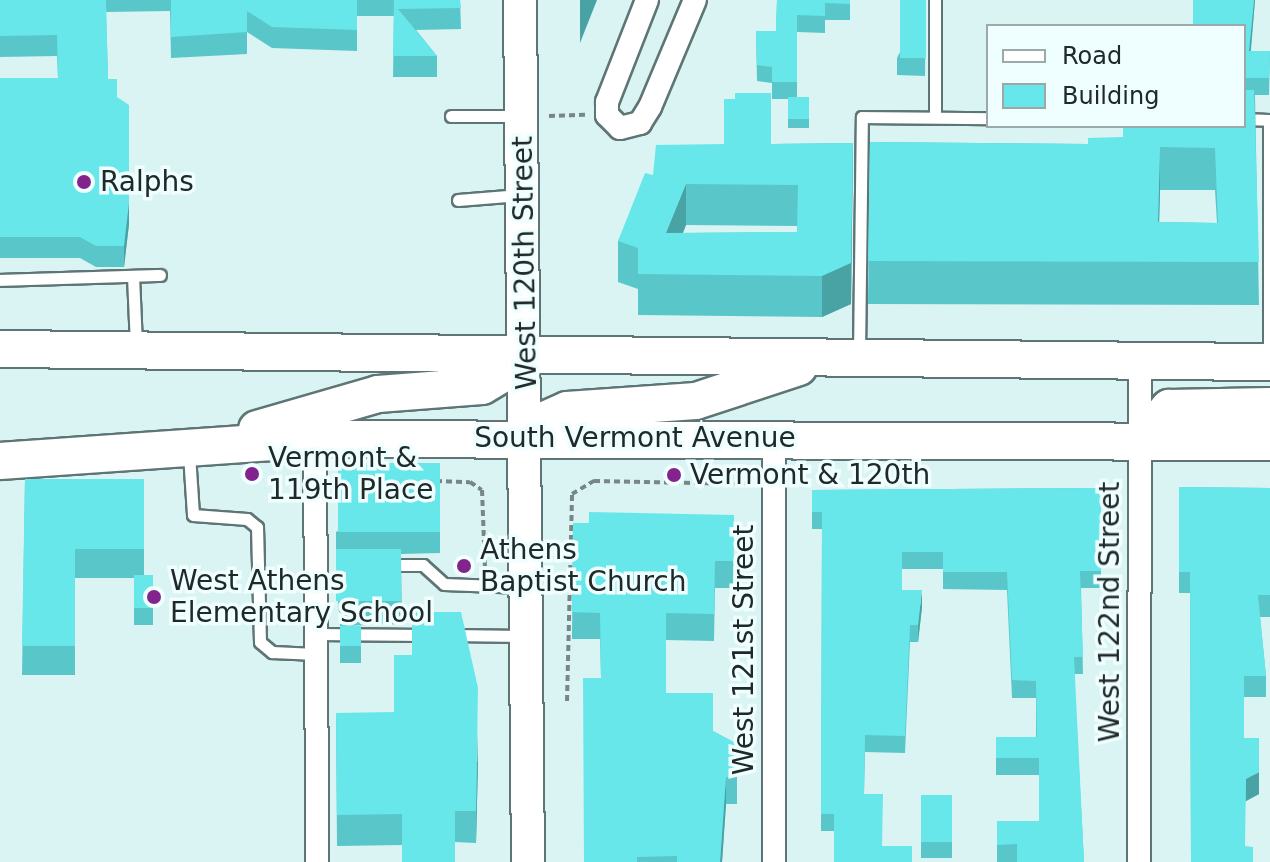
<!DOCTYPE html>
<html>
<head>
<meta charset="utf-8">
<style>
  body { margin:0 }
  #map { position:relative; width:1270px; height:862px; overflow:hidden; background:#daf3f3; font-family:"DejaVu Sans",sans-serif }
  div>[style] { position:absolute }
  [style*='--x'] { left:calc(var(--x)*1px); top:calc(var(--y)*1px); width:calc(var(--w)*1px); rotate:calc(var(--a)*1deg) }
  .path>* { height:4px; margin-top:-2px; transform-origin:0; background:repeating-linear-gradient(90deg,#778787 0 6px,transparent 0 10px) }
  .roads { filter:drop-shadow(2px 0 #5f7575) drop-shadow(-2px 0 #5f7575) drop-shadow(0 2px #5f7575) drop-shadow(0 -2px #5f7575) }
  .lane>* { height:11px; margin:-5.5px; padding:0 5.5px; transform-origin:5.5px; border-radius:5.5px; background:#fff }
  .street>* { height:22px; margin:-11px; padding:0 11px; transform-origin:11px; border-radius:11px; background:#fff }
  .secondary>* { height:32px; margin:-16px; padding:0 16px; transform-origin:16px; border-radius:16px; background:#fff }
  .primary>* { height:36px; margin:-18px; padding:0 18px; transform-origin:18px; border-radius:18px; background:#fff }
  .wall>* { inset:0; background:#59c7ca; transform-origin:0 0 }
  .shaded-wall>* { inset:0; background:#49a2a4 }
  .building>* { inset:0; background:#68e7eb; transform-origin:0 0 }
  .dots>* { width:22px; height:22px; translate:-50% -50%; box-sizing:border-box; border:4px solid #effefe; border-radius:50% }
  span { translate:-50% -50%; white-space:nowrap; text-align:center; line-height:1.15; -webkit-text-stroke:7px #effefe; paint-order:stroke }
  .poi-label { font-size:28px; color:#202929 }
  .left { translate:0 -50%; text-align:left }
  .street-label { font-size:28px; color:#202929 }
  .legend { position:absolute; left:986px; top:24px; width:260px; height:104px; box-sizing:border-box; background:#effefe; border:2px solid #9ca9a9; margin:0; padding:10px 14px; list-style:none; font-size:24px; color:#202929 }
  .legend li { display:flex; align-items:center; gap:16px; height:40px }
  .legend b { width:40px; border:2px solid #9ca9a9 }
</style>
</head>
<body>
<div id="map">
  <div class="path">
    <i style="--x:549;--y:116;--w:36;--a:-2"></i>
    <i style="--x:436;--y:481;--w:34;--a:2"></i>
    <i style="--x:470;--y:482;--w:14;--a:34"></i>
    <i style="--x:482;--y:490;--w:78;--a:87.8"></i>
    <i style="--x:567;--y:701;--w:207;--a:-88.6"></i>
    <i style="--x:572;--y:494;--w:26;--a:-31"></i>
    <i style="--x:594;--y:481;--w:152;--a:1.1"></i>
  </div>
  <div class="roads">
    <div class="lane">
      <i style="--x:935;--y:0;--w:117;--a:90"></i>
      <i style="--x:451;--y:116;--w:67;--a:0"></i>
      <i style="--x:1244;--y:119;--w:25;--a:2"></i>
      <i style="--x:1269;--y:120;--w:238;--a:90"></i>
      <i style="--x:458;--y:200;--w:62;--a:-4.6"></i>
      <i style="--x:133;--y:276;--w:70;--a:87.5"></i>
      <i style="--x:0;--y:280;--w:160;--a:-1.8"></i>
      <i style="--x:859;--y:354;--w:237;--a:-89.3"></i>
      <i style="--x:862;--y:117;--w:126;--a:0.5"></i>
      <i style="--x:189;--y:454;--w:61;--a:86.2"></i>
      <i style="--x:193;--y:515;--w:54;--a:4.2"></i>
      <i style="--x:247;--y:519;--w:13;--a:39"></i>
      <i style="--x:257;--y:527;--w:115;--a:88.5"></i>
      <i style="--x:260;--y:642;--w:16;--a:40"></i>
      <i style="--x:272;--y:652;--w:44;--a:2.6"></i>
      <i style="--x:389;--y:565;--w:34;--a:0"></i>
      <i style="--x:423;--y:565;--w:28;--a:42"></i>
      <i style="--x:444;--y:584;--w:80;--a:2.1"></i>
      <i style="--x:316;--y:634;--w:111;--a:0.5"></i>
      <i style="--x:452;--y:635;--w:71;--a:0.8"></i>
    </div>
    <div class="street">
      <i style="--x:647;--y:0;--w:110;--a:111.4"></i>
      <i style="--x:607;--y:102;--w:13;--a:90"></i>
      <i style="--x:607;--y:115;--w:18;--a:45"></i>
      <i style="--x:620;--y:128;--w:21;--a:-14"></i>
      <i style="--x:640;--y:123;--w:19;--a:-58"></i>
      <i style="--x:650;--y:107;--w:116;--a:-67.2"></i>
      <i style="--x:315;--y:439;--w:423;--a:89.7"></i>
      <i style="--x:774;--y:862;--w:423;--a:-90"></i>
      <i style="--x:1139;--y:862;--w:501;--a:-89.89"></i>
    </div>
    <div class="secondary">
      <i style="--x:520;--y:0;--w:862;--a:89.47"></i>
    </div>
    <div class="primary">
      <i style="--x:0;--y:349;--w:1270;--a:0.59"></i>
      <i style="--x:257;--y:429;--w:126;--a:-16.1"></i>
      <i style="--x:378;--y:394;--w:104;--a:-4.4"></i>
      <i style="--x:482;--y:386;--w:52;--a:-31"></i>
      <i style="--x:529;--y:437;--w:17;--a:-57"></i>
      <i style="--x:538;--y:423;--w:32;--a:-24"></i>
      <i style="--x:567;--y:410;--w:129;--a:-4"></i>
      <i style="--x:696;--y:401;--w:108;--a:-18.3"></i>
      <i style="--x:1140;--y:442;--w:45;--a:-49.5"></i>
      <i style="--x:1169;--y:408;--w:101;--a:-1.1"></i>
      <i style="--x:0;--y:461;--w:316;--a:-4"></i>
      <i style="--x:315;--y:439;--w:955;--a:0.18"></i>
    </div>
  </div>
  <div class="wall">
    <i style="clip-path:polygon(0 0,460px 0,461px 29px,416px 30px,437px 56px,437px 77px,393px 77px,394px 16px,357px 16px,357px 51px,272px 48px,247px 32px,247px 54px,171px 58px,170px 11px,106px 12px,108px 79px,117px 97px,129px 224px,124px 267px,96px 267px,80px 258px,0 258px,0 78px,58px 78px,57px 56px,0 57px)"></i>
    <i style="clip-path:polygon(777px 0,850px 0,850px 20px,825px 20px,825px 33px,797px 32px,797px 97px,809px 97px,809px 128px,788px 128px,788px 99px,772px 99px,772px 83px,757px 81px,756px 31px,776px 31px)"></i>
    <i style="clip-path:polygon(926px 0,925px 76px,897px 75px,897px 58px)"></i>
    <i style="clip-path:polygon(evenodd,1193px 0,1255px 0,1251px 51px,1270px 51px,1269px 95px,1255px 95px,1259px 305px,868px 304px,870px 142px,1088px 144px,1123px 137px,1245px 90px,1244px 26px,1193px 0,1160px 190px,1215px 190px,1217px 223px,1159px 222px,1160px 190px)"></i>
    <i style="clip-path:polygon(evenodd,853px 143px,851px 304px,822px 317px,638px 315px,638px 289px,618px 282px,618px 241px,653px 175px,771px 144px,853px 143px,686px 225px,797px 226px,797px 232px,683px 233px,686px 225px)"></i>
    <i style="clip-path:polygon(440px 463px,440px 553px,401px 554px,402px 624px,340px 626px,336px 574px,336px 532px)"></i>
    <i style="clip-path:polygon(25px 479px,144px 479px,144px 575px,153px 575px,153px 625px,134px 625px,134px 578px,75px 578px,75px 675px,22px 675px)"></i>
    <i style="clip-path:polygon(1179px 487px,1270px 488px,1270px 617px,1260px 617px,1266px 676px,1266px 697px,1244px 697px,1244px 738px,1259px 794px,1246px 801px,1191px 862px,1190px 593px,1179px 593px)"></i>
    <i style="clip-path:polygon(1101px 488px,1101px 588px,1081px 588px,1083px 674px,1074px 674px,1084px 862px,997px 862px,997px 821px,1039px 821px,1039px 775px,996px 775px,996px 737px,1036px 737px,1036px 698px,1012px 698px,1007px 590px,943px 589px,943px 569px,902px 569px,902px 590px,922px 607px,918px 642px,910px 642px,905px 753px,865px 752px,864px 794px,882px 846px,912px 862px,834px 831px,821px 831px,822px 529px,812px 529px,812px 490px)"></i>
    <i style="clip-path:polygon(734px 515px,733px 588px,715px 588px,714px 641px,666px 640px,666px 693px,713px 731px,737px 744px,737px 804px,726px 804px,722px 862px,584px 862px,601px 678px,600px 639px,572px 639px,573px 523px,589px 523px)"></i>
    <i style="left:340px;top:626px;width:21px;height:37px"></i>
    <i style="clip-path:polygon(336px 713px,478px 762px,476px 843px,455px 842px,402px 845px,337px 846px)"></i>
    <i style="left:921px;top:795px;width:31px;height:63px"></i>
  </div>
  <div class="shaded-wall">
    <i style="clip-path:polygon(580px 0,597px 0,580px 43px)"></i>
    <i style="clip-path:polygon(1254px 0,1255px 0,1249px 68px,1249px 51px)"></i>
    <i style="clip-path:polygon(129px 105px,129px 224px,124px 267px,124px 246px)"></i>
    <i style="clip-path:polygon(853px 143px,851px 304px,822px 317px,822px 276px)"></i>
    <i style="clip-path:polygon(1160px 147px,1160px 190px,1158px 265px,1158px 222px)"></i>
    <i style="clip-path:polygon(686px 184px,686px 225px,666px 274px,666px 233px)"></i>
    <i style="clip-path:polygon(922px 590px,922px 607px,918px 642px,918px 625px)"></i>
    <i style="clip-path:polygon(478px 730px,478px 762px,476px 843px,476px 811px)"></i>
    <i style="clip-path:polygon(1259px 772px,1259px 794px,1246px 801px,1246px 779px)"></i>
    <i style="clip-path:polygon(726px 777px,726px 804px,722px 862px,720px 862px)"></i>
  </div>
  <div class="building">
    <i style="clip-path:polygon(0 0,106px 0,108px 79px,117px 79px,117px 97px,129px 105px,129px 203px,124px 246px,96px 246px,80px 237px,0 237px,0 78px,58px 78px,57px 35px,0 36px)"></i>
    <i style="clip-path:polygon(171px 0,357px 0,357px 30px,272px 27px,247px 11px,247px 32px,171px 37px)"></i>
    <i style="clip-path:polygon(394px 0,460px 0,461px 8px,398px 9px,437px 56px,393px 56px)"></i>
    <i style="clip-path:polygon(777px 0,850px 0,850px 4px,825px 3px,825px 16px,797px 15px,797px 82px,772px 82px,772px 67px,757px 65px,756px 31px,776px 31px)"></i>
    <i style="left:900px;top:0;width:26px;height:58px"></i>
    <i style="clip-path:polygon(1193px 0,1254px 0,1249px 51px,1270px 51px,1269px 78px,1245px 78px,1244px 26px,1193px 26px)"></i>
    <i style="clip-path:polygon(evenodd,1244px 90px,1254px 90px,1259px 262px,868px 261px,870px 142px,1088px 144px,1088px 138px,1123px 137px,1123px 126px,1244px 126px,1244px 90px,1160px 147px,1215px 148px,1218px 223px,1158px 222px,1160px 147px)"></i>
    <i style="clip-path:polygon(evenodd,735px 93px,771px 93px,771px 144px,853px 143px,851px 263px,822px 276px,638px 274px,638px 248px,618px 241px,645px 173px,653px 175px,656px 145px,724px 144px,724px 99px,735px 99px,735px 93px,686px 184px,798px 185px,797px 232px,666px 233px,686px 184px)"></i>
    <i style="left:788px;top:97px;width:21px;height:22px"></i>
    <i style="left:338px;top:463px;width:102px;height:69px"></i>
    <i style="clip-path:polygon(25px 479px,144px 479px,144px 549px,75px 549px,75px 646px,22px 646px)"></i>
    <i style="clip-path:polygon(1179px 487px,1270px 488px,1270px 595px,1258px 595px,1266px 676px,1244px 676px,1244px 738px,1259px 738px,1259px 772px,1246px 779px,1245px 846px,1253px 847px,1253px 862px,1191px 862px,1190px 572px,1179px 572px)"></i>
    <i style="clip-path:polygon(1101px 488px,1101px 571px,1080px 571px,1083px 657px,1074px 657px,1084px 862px,1017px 862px,1017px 844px,997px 845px,997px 821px,1039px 821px,1039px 758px,996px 758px,996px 737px,1037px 737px,1036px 681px,1012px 680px,1007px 572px,943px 572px,943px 552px,902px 552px,902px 590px,922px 590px,918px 625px,910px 625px,905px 736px,865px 735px,864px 794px,883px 794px,882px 846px,912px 846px,912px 862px,834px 862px,834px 814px,821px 814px,822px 512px,812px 512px,812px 490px)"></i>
    <i style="clip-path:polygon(589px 512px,734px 515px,733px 561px,715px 561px,714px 614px,666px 613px,666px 693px,713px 693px,713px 731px,737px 744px,737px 777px,726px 777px,720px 862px,677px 862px,677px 856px,637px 857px,637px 862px,584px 862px,583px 678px,601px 678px,600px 613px,572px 612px,573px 523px,589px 523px)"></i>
    <i style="left:336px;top:549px;width:65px;height:52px"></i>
    <i style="left:153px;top:575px;width:33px;height:19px;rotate:90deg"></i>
    <i style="clip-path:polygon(412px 612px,461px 612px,478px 688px,476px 811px,455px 811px,455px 862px,402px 862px,402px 814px,337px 815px,336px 713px,394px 712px,394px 655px,412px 655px)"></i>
    <i style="left:340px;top:626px;width:21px;height:20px"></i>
    <i style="left:921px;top:795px;width:31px;height:47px"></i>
  </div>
  <div class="dots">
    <i style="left:84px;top:182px;background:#83238d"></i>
    <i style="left:252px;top:474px;background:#83238d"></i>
    <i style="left:674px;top:475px;background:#83238d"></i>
    <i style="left:464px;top:566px;background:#83238d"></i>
    <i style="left:154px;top:597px;background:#83238d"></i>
  </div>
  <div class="poi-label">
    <span class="left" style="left:100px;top:182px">Ralphs</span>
    <span class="left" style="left:268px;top:474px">Vermont &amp;<br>119th Place</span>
    <span class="left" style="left:690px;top:475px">Vermont &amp; 120th</span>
    <span class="left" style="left:480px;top:566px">Athens<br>Baptist Church</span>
    <span class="left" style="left:170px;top:597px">West Athens<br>Elementary School</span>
  </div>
  <div class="street-label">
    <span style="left:525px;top:263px;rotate:-91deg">West 120th Street</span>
    <span style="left:635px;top:438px">South Vermont Avenue</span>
    <span style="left:1110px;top:612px;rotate:-90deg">West 122nd Street</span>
    <span style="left:744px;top:650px;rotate:-90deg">West 121st Street</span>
  </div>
  <ul class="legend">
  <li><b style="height:10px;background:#fff"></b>Road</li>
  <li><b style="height:22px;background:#68e7eb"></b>Building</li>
  </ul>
</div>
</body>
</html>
